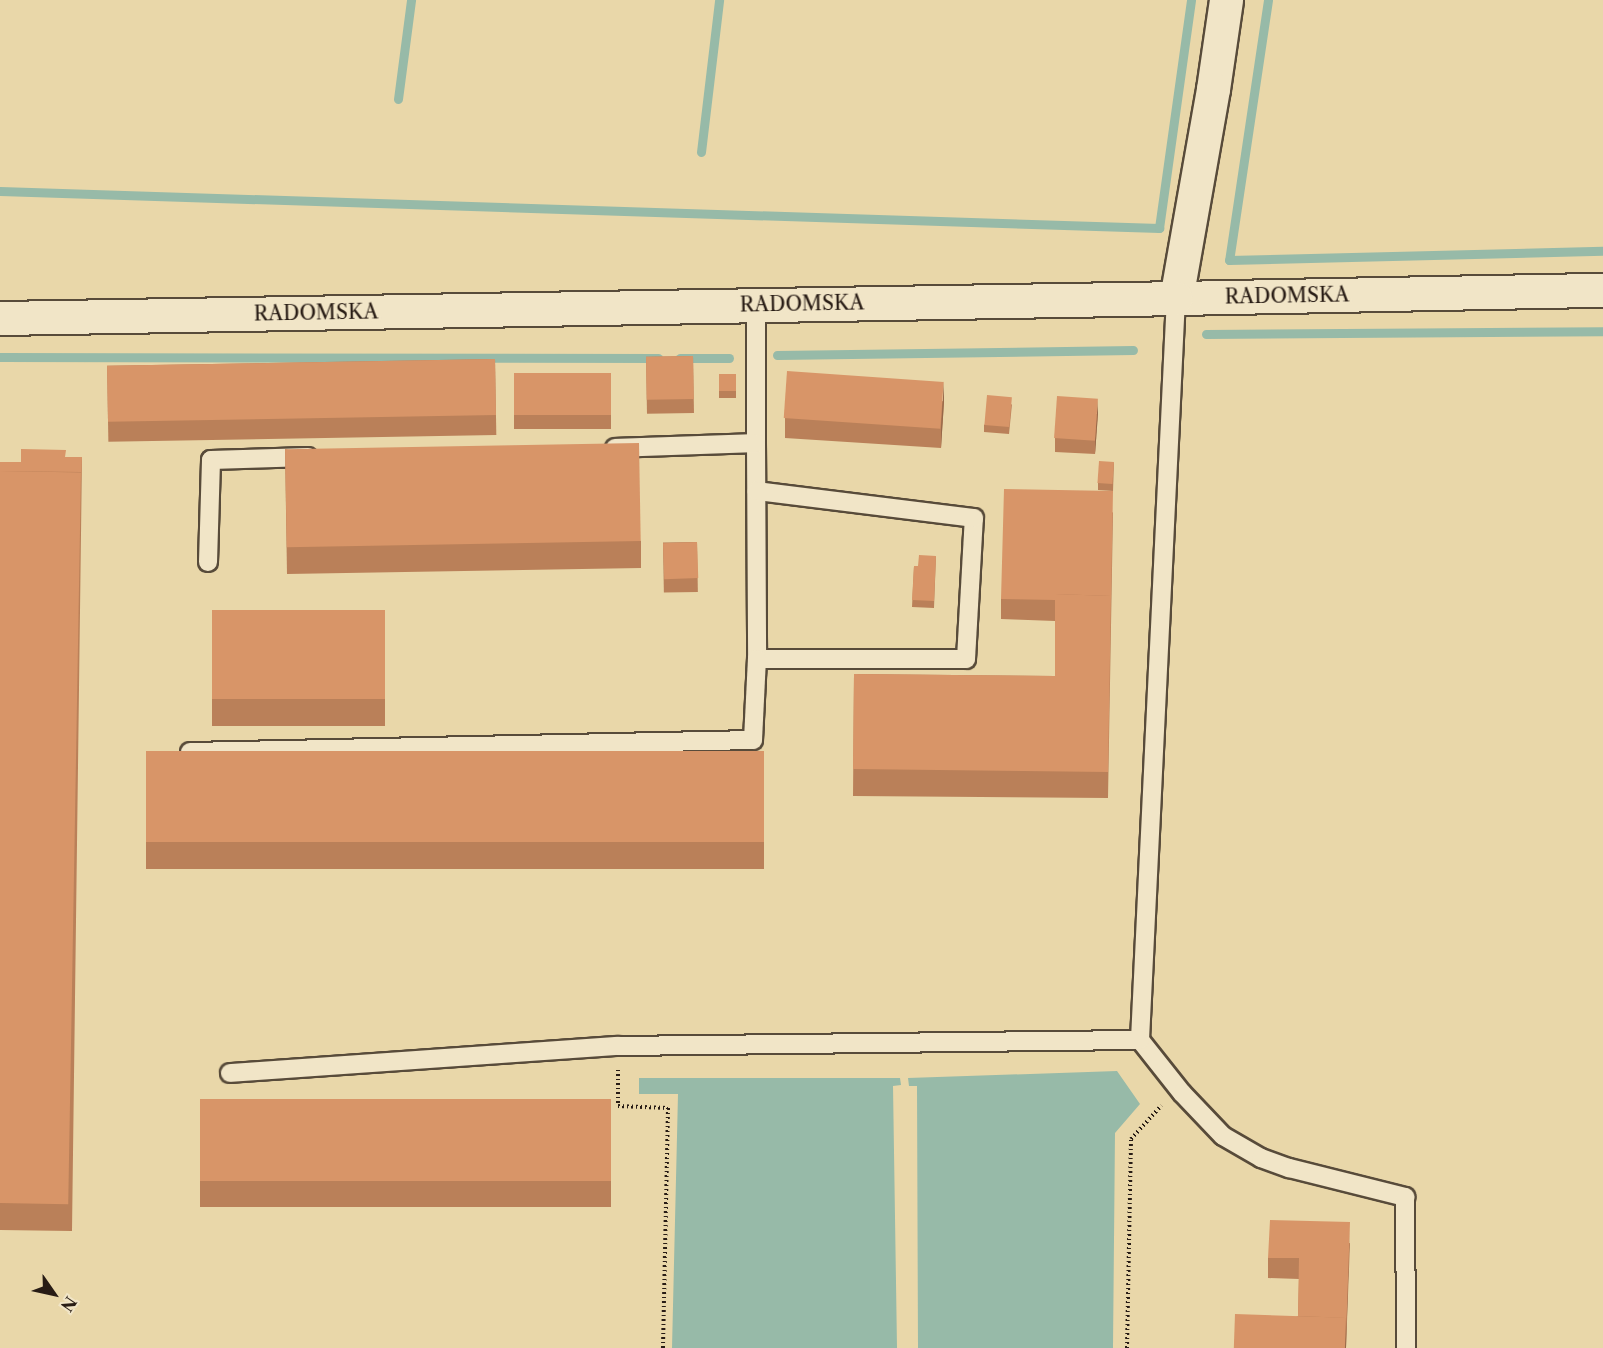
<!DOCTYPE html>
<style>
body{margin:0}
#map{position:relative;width:1603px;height:1348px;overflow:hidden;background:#e9d7a9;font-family:"Libre Caslon Text",serif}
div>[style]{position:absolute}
.water>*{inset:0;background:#97baa8}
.pier>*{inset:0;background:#e9d7a9}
.stream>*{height:9px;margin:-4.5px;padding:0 4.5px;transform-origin:4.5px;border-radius:4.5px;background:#97baa8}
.path>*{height:4px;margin-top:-2px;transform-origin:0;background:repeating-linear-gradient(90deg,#281c15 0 1.5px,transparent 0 4.5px)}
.roads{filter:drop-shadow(2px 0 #584b3a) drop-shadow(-2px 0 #584b3a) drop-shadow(0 2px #584b3a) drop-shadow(0 -2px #584b3a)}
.service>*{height:18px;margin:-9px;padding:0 9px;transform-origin:9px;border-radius:9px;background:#f1e5c7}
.minor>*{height:33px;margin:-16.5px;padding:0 16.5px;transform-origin:16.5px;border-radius:16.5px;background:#f1e5c7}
.tertiary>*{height:33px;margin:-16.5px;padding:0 16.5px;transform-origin:16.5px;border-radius:16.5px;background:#f1e5c7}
.wall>*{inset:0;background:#ba8059;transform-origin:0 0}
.shaded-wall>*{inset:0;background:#976849}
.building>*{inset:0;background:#d89568;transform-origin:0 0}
span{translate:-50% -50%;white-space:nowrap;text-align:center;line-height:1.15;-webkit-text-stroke:4.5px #f1e5c7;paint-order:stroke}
.street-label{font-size:20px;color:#281c15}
.north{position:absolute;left:24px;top:1264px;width:60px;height:60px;-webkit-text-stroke:4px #f1e5c7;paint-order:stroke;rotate:124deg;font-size:16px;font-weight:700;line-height:24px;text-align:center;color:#281c15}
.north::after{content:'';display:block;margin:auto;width:21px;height:27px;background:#281c15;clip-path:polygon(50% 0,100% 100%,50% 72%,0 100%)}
</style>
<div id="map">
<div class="water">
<i style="clip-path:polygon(1117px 1071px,1140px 1104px,1115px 1133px,1113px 1348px,672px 1348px,678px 1094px,639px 1094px,639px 1078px,908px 1078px)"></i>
</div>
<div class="pier">
<i style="clip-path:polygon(900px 1078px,908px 1078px,909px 1086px,917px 1086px,918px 1348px,897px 1348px,893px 1086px,901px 1085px)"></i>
</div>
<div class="stream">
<i style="left:1268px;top:0;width:263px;rotate:98.5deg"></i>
<i style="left:1229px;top:260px;width:374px;rotate:-1.4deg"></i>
<i style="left:398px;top:99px;width:100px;rotate:-82.5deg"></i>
<i style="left:701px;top:152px;width:153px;rotate:-83.2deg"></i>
<i style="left:0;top:191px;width:1160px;rotate:1.83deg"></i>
<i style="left:1159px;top:228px;width:230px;rotate:-82deg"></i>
<i style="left:1206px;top:334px;width:397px;rotate:-0.4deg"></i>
<i style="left:777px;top:355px;width:356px;rotate:-0.8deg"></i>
<i style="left:0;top:357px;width:658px;rotate:0.09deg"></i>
<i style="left:680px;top:358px;width:49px"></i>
</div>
<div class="path">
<i style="left:618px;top:1070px;width:36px;rotate:90deg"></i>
<i style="left:618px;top:1106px;width:50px;rotate:2.3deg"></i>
<i style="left:668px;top:1108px;width:240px;rotate:91.2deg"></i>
<i style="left:1127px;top:1348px;width:209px;rotate:-88.9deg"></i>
<i style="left:1131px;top:1139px;width:45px;rotate:-47.7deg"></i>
</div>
<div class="roads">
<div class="service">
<i style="left:1176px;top:298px;width:743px;rotate:92.78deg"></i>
<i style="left:1140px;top:1040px;width:68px;rotate:51.6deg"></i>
<i style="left:1182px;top:1093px;width:59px;rotate:46.4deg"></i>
<i style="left:1223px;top:1136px;width:44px;rotate:30.1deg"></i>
<i style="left:1261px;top:1158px;width:30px;rotate:20deg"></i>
<i style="left:1289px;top:1168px;width:120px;rotate:14deg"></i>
<i style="left:1405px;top:1197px;width:151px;rotate:89.6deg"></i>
<i style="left:756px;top:305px;width:138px;rotate:90deg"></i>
<i style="left:756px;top:443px;width:216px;rotate:89.7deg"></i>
<i style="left:757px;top:659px;width:209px"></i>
<i style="left:966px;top:659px;width:141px;rotate:-86.8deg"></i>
<i style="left:974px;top:518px;width:219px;rotate:-172.9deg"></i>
<i style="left:615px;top:448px;width:141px;rotate:-2deg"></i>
<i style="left:208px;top:562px;width:102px;rotate:-88.3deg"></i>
<i style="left:211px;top:460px;width:97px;rotate:-1.8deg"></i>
<i style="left:190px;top:752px;width:563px;rotate:-1.22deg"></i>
<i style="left:753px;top:740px;width:81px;rotate:-87.2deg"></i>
<i style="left:230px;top:1073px;width:388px;rotate:-4deg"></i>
<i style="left:617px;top:1046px;width:523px;rotate:-0.66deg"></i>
</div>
<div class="minor">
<i style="left:1226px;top:0;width:90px;rotate:98.3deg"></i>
<i style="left:1213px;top:89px;width:212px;rotate:100deg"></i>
<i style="left:1176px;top:298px;width:427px;rotate:-1.1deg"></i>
</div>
<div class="tertiary">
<i style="left:0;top:318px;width:1176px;rotate:-0.97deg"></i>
</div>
</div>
<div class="wall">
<i style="left:693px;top:356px;width:57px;height:47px;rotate:89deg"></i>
<i style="left:495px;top:359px;width:76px;height:388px;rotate:89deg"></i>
<i style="left:514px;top:373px;width:97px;height:56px"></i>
<i style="left:719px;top:374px;width:17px;height:24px"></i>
<i style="clip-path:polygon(944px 401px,941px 448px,785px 438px,785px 418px)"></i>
<i style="clip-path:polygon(1012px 404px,1009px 434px,984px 432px,984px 425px)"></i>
<i style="clip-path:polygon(1098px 413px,1095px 454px,1055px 452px,1055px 438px)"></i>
<i style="clip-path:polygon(285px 449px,641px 541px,641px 568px,287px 574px)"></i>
<i style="clip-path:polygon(66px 457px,82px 457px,72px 1231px,0 1230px,0 462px,21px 462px)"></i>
<i style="clip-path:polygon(1114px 462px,1113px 491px,1098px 490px,1098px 483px)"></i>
<i style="clip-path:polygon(1113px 512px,1108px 798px,853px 796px,854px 674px,1055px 676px,1055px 621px,1001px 619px,1001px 599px)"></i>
<i style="left:697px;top:542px;width:50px;height:34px;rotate:89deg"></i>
<i style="clip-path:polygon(936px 556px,934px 608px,912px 607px,914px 566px,918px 566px)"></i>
<i style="left:212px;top:610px;width:173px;height:116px"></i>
<i style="left:764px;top:751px;width:118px;height:618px;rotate:90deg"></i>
<i style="left:611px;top:1099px;width:108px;height:411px;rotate:90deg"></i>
<i style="clip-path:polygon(1350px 1243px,1346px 1348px,1234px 1348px,1298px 1316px,1299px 1279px,1268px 1278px,1268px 1258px)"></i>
</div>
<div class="shaded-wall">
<i style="clip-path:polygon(944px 381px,944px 401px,941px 448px,941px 428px)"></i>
<i style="clip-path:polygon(1098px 399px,1098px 413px,1095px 454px,1095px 440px)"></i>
<i style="clip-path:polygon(1350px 1222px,1346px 1348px,1345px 1348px)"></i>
</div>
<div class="building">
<i style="left:693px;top:356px;width:43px;height:47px;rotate:89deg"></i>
<i style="left:495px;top:359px;width:56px;height:388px;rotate:89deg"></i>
<i style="left:787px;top:371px;width:157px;height:47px;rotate:4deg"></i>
<i style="left:514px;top:373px;width:97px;height:42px"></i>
<i style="left:719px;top:374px;width:17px;height:17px"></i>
<i style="left:987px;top:395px;width:25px;height:30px;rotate:5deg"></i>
<i style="left:1057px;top:396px;width:41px;height:42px;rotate:4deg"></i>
<i style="left:639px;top:443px;width:98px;height:354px;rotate:89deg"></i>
<i style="clip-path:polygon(21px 449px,66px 450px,65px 457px,82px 457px,81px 483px,81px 472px,0 471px,0 462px,21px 462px)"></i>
<i style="left:1099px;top:461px;width:15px;height:22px;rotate:4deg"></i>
<i style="left:0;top:471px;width:81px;height:732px;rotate:1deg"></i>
<i style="clip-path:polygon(1004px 489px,1113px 491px,1111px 602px,1111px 596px,1055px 594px,1055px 600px,1001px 599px)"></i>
<i style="left:697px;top:542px;width:36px;height:34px;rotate:88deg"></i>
<i style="clip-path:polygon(919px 555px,936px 556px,934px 601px,912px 600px,914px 566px,918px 566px)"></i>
<i style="clip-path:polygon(1055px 594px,1111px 596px,1108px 772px,853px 769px,854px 674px,1055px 676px)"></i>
<i style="left:212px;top:610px;width:173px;height:89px"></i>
<i style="left:764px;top:751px;width:91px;height:618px;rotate:90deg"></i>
<i style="left:611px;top:1099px;width:82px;height:411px;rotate:90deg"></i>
<i style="clip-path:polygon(1270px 1220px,1350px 1222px,1346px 1335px,1346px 1318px,1298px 1316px,1299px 1258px,1268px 1258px)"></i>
<i style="left:1235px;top:1314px;width:111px;height:34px;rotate:2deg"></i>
</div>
<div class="street-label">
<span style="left:1287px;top:296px;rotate:-1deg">RADOMSKA</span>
<span style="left:802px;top:304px;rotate:-1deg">RADOMSKA</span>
<span style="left:316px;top:313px;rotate:-1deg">RADOMSKA</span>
</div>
<div class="north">N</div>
</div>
